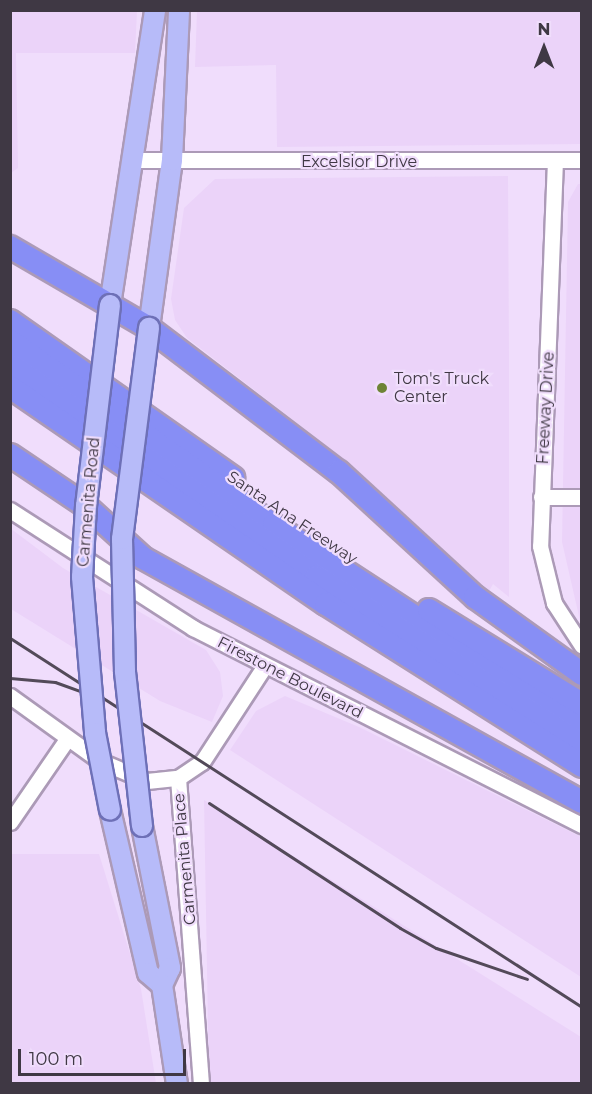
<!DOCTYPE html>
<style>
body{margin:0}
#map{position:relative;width:592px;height:1094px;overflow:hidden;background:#f0ddfc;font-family:Montserrat,sans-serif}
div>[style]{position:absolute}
.built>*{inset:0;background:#ebd3f9}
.roads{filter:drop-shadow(2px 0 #ac9ab7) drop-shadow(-2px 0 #ac9ab7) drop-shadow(0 2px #ac9ab7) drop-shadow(0 -2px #ac9ab7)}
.minor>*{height:15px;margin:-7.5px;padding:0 7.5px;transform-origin:7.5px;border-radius:7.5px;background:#fff}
.major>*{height:20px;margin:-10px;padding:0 10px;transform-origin:10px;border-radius:10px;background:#b7bbf9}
.highway>*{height:22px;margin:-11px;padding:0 11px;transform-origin:11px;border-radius:11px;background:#878ef5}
.rail>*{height:3px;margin:-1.5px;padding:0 1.5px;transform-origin:1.5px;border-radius:1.5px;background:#534a59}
.bridges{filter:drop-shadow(2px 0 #6e70b7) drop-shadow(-2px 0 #6e70b7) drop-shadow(0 2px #6e70b7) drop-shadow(0 -2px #6e70b7)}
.major-bridge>*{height:20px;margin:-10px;padding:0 10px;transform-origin:10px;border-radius:10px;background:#b7bbf9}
.dots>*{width:16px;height:16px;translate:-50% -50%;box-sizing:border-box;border:3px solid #f0ddfc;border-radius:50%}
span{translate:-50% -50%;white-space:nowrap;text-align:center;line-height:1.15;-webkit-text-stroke:4.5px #f0ddfc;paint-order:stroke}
.street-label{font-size:16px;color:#3f3844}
.poi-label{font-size:16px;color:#3f3844}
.left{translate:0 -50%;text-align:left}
.frame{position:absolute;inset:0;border:12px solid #3f3844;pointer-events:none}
.north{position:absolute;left:514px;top:18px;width:60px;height:60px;-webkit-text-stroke:4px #f0ddfc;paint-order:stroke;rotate:0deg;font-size:16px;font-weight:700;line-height:24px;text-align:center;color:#3f3844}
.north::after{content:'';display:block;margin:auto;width:21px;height:27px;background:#3f3844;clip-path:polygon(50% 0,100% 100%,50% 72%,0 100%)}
.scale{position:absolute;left:18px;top:1049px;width:168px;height:27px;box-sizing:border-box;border:3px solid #3f3844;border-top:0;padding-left:8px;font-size:18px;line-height:21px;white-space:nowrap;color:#3f3844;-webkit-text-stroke:4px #f0ddfc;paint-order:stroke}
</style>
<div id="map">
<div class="built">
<i style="clip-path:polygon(11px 10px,137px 11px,135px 53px,16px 53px,18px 168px,11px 173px)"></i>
<i style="clip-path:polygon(197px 11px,581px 11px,581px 144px,277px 147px,276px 65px,195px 67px)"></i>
<i style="clip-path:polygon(508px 176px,509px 357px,509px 597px,493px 584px,488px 593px,345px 460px,187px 338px,175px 320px,171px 299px,184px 208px,215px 179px)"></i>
<i style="clip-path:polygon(578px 184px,581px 184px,581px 625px,562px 542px,568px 202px)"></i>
<i style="clip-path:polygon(10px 528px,63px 568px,206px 650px,220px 672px,223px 696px,212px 722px,160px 701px,11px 609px)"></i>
<i style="clip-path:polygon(285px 696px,359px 727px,581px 837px,581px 977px,230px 750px,256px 711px)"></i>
<i style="clip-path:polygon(204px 800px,581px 1037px,581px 1083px,209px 1083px)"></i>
<i style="clip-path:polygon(10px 854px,99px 854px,141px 989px,156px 1083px,11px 1083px)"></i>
</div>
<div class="roads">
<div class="minor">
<i style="left:136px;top:160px;width:446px"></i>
<i style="left:555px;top:160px;width:386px;rotate:92.2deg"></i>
<i style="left:540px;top:546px;width:59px;rotate:76.2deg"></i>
<i style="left:554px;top:603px;width:51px;rotate:56.9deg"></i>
<i style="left:541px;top:497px;width:41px"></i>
<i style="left:10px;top:510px;width:218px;rotate:32.8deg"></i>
<i style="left:193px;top:628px;width:436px;rotate:26.9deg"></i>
<i style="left:10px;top:696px;width:111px;rotate:35.8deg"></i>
<i style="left:100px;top:761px;width:51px;rotate:23.1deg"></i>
<i style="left:147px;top:781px;width:31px;rotate:-6deg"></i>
<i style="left:178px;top:778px;width:29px;rotate:-34deg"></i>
<i style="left:202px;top:762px;width:113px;rotate:-56.9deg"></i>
<i style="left:178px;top:778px;width:307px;rotate:85.7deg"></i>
<i style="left:10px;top:822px;width:101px;rotate:-55.5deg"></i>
</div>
<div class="major">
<i style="left:110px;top:305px;width:298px;rotate:-81.3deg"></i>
<i style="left:149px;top:328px;width:170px;rotate:-82.2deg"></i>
<i style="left:172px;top:160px;width:150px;rotate:-87.3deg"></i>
<i style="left:110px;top:810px;width:167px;rotate:76.9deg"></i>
<i style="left:148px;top:973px;width:18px;rotate:41deg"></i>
<i style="left:142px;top:826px;width:145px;rotate:78.8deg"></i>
<i style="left:170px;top:968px;width:19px;rotate:115deg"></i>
<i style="left:162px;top:985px;width:100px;rotate:81.4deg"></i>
</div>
<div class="highway">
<i style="left:10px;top:247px;width:161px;rotate:30.2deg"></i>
<i style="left:149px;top:328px;width:238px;rotate:37.2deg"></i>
<i style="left:339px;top:472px;width:185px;rotate:42.6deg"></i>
<i style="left:475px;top:597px;width:132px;rotate:35.7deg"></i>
<i style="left:10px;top:321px;width:273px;rotate:35.1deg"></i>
<i style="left:10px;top:341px;width:322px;rotate:34.9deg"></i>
<i style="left:274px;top:525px;width:368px;rotate:33.1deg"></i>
<i style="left:10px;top:365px;width:372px;rotate:34.7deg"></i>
<i style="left:316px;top:577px;width:315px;rotate:32.3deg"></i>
<i style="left:10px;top:387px;width:383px;rotate:34.5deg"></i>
<i style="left:326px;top:604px;width:303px;rotate:32.3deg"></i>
<i style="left:10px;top:455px;width:92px;rotate:33.9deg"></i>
<i style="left:86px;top:506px;width:77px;rotate:42.4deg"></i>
<i style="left:143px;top:558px;width:502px;rotate:29.07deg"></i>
<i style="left:429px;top:610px;width:180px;rotate:31.6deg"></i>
</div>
</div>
<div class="rail">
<i style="left:10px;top:638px;width:681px;rotate:32.83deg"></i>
<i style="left:10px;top:678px;width:45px;rotate:5.1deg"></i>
<i style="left:55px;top:682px;width:32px;rotate:20deg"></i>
<i style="left:209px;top:803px;width:228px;rotate:33.2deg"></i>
<i style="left:400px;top:928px;width:41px;rotate:29.1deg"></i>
<i style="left:436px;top:948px;width:96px;rotate:18.8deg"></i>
</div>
<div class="bridges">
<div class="major-bridge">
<i style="left:110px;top:305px;width:202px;rotate:96.8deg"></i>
<i style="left:86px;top:506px;width:71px;rotate:93.2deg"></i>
<i style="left:82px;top:577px;width:157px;rotate:85.2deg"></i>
<i style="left:95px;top:733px;width:78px;rotate:79deg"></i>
<i style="left:142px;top:826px;width:156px;rotate:-96.3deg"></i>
<i style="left:125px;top:671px;width:132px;rotate:-91.3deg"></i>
<i style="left:122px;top:539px;width:213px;rotate:-82.7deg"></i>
</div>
</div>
<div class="dots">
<i style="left:382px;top:388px;background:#6e8436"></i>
</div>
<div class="street-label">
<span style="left:359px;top:162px">Excelsior Drive</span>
<span style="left:546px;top:408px;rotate:-87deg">Freeway Drive</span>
<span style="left:89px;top:502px;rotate:-85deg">Carmenita Road</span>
<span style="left:292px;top:518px;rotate:34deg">Santa Ana Freeway</span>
<span style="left:290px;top:678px;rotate:27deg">Firestone Boulevard</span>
<span style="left:185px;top:859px;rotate:-95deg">Carmenita Place</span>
</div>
<div class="poi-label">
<span class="left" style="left:394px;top:388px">Tom's Truck<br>Center</span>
</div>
<div class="frame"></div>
<div class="north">N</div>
<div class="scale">100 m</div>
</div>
